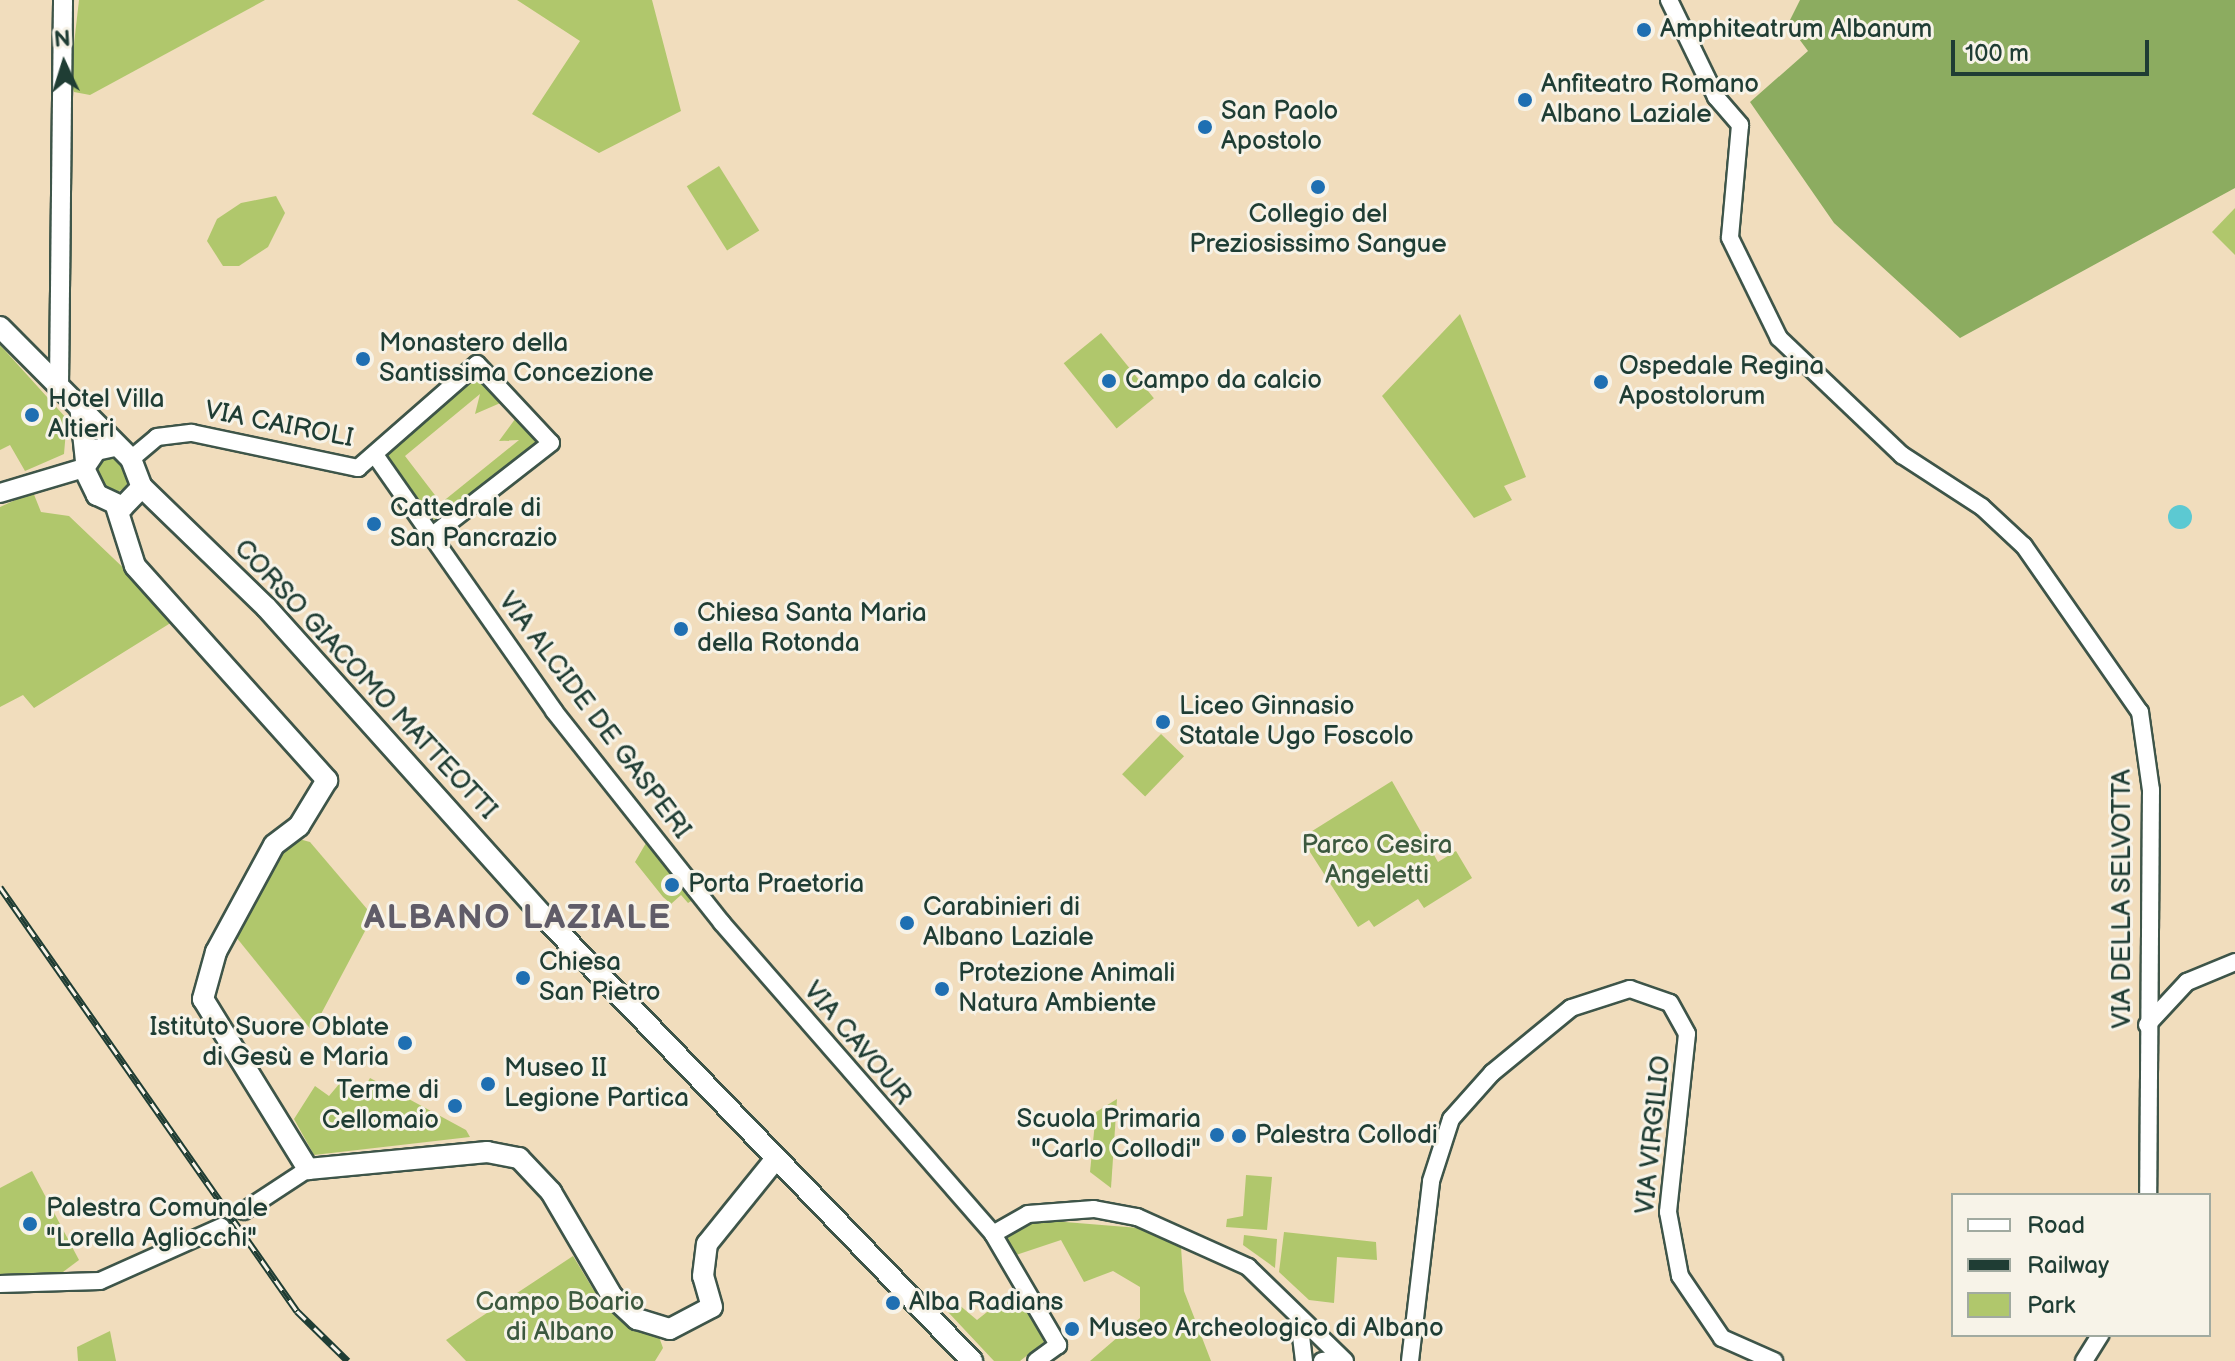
<!DOCTYPE html>
<meta charset="utf-8">
<style>
body{margin:0}
#map{position:relative;width:2235px;height:1361px;overflow:hidden;background:#f1ddbd;font-family:"Balsamiq Sans",sans-serif}
div>[style]{position:absolute}
.green>*{inset:0;background:#b0c76c;transform-origin:0 0}
.round{border-radius:50%}
.forest>*{inset:0;background:#8cac60}
.water>*{inset:0;background:#5cc9d2}
.tertiary-tunnel>*{height:16px;margin-top:-8px;transform-origin:0;background:repeating-linear-gradient(90deg,#c7bda2 0 16px,transparent 0 24px)}
.roads{filter:drop-shadow(2px 0 #3e5549) drop-shadow(-2px 0 #3e5549) drop-shadow(0 2px #3e5549) drop-shadow(0 -2px #3e5549)}
.tertiary>*{height:16px;margin:-8px;padding:0 8px;transform-origin:8px;border-radius:8px;background:#fff}
.secondary>*{height:18px;margin:-9px;padding:0 9px;transform-origin:9px;border-radius:9px;background:#fff}
.primary>*{height:20px;margin:-10px;padding:0 10px;transform-origin:10px;border-radius:10px;background:#fff}
.rail>*{height:7px;margin-top:-3.5px;transform-origin:0;background:repeating-linear-gradient(90deg,#f7f3e8 0 12px,#1f3d34 0 24px);box-sizing:border-box;border-block:2px solid #1f3d34}
.dots>*{width:22px;height:22px;translate:-50% -50%;box-sizing:border-box;border:4px solid #f7f3e8;border-radius:50%}
span{translate:-50% -50%;white-space:nowrap;text-align:center;line-height:1.15;-webkit-text-stroke:6px #f7f3e8;paint-order:stroke}
.poi-label{font-size:26px;color:#1f3d34}
.left{translate:0 -50%;text-align:left}
.right{translate:-100% -50%;text-align:right}
.street-label{font-size:26px;color:#1f3d34}
.park-label{font-size:26px;color:#3c593f}
.district-label{font-size:34px;color:#605c68;font-weight:700;letter-spacing:2px}
.legend{position:absolute;left:1951px;top:1193px;width:260px;height:144px;box-sizing:border-box;background:#f7f3e8;border:2px solid #a1aaa0;margin:0;padding:10px 14px;list-style:none;font-size:24px;color:#1f3d34}
.legend li{display:flex;align-items:center;gap:16px;height:40px}
.legend b{width:40px;border:2px solid #a1aaa0}
.north{position:absolute;left:24px;top:24px;width:80px;height:80px;-webkit-text-stroke:6px #f7f3e8;paint-order:stroke;rotate:356deg;font-size:22px;font-weight:700;line-height:32px;text-align:center;color:#1f3d34}
.north::after{content:'';display:block;margin:auto;width:28px;height:36px;background:#1f3d34;clip-path:polygon(50% 0,100% 100%,50% 72%,0 100%)}
.scale{position:absolute;left:1951px;top:40px;width:198px;height:36px;box-sizing:border-box;border:4px solid #1f3d34;border-top:0;padding-left:10px;font-size:24px;line-height:28px;white-space:nowrap;color:#1f3d34;-webkit-text-stroke:6px #f7f3e8;paint-order:stroke}
</style>
<div id="map">
<div class="green">
<i style="clip-path:polygon(79px 0,265px 0,90px 95px,74px 92px,70px 79px)"></i>
<i style="clip-path:polygon(517px 0,652px 0,681px 111px,599px 153px,532px 114px,580px 41px)"></i>
<i style="left:719px;top:166px;width:76px;height:38px;rotate:58deg"></i>
<i style="clip-path:polygon(276px 196px,285px 213px,268px 247px,239px 266px,223px 266px,207px 241px,217px 219px,241px 203px)"></i>
<i style="clip-path:polygon(2235px 208px,2235px 255px,2212px 232px)"></i>
<i style="clip-path:polygon(1460px 314px,1526px 477px,1504px 486px,1512px 500px,1474px 518px,1382px 396px)"></i>
<i style="left:1101px;top:333px;width:84px;height:48px;rotate:51deg"></i>
<i style="clip-path:polygon(0 345px,67px 419px,64px 454px,25px 471px,10px 445px,0 450px)"></i>
<i style="clip-path:polygon(479px 374px,505px 401px,475px 414px,480px 394px,405px 456px,441px 503px,519px 440px,499px 441px,518px 415px,543px 440px,436px 522px,383px 456px)"></i>
<i class="round" style="left:96px;top:458px;width:34px;height:34px"></i>
<i style="clip-path:polygon(33px 492px,41px 512px,69px 516px,177px 619px,34px 708px,23px 695px,0 707px,0 507px)"></i>
<i style="left:1161px;top:734px;width:32px;height:56px;rotate:44deg"></i>
<i style="clip-path:polygon(1392px 781px,1438px 862px,1456px 851px,1472px 878px,1424px 908px,1418px 899px,1374px 927px,1369px 920px,1358px 927px,1301px 838px)"></i>
<i style="clip-path:polygon(299px 839px,310px 842px,373px 916px,312px 1031px,236px 937px,282px 850px)"></i>
<i style="clip-path:polygon(646px 843px,655px 844px,699px 896px,688px 903px,681px 895px,671px 904px,663px 897px,635px 862px)"></i>
<i style="clip-path:polygon(370px 1078px,466px 1130px,470px 1137px,314px 1155px,294px 1119px,315px 1086px,329px 1096px,340px 1083px,360px 1096px)"></i>
<i style="clip-path:polygon(1117px 1099px,1111px 1188px,1090px 1172px,1096px 1112px)"></i>
<i style="clip-path:polygon(32px 1171px,79px 1260px,63px 1272px,0 1274px,0 1188px)"></i>
<i style="clip-path:polygon(1246px 1175px,1272px 1177px,1267px 1230px,1226px 1227px,1227px 1219px,1243px 1216px)"></i>
<i style="clip-path:polygon(1040px 1220px,1139px 1228px,1181px 1247px,1184px 1291px,1211px 1361px,1090px 1361px,1140px 1318px,1140px 1287px,1113px 1271px,1084px 1282px,1061px 1240px,1013px 1256px,1005px 1234px)"></i>
<i style="clip-path:polygon(1284px 1232px,1376px 1242px,1377px 1260px,1337px 1257px,1334px 1303px,1309px 1300px,1279px 1272px)"></i>
<i style="clip-path:polygon(1244px 1235px,1277px 1239px,1275px 1268px,1243px 1245px)"></i>
<i style="clip-path:polygon(573px 1256px,593px 1289px,658px 1334px,663px 1348px,655px 1361px,466px 1361px,446px 1340px)"></i>
<i style="clip-path:polygon(1016px 1289px,1044px 1342px,1020px 1361px,994px 1361px,948px 1312px,958px 1304px,977px 1320px)"></i>
<i style="clip-path:polygon(110px 1331px,116px 1361px,78px 1361px,77px 1347px)"></i>
</div>
<div class="forest">
<i style="clip-path:polygon(1800px 0,2235px 0,2235px 188px,1960px 338px,1834px 223px,1750px 102px,1808px 51px,1788px 24px)"></i>
</div>
<div class="water">
<i class="round" style="left:2168px;top:505px;width:24px;height:24px"></i>
</div>
<div class="tertiary-tunnel">
<i style="left:221px;top:1227px;width:28px;rotate:-35deg"></i>
</div>
<div class="roads">
<div class="tertiary">
<i style="left:1669px;top:0;width:108px;rotate:64.1deg"></i>
<i style="left:1716px;top:97px;width:37px;rotate:49deg"></i>
<i style="left:1740px;top:125px;width:113px;rotate:95.1deg"></i>
<i style="left:1730px;top:238px;width:111px;rotate:63.9deg"></i>
<i style="left:1779px;top:338px;width:170px;rotate:43.6deg"></i>
<i style="left:1902px;top:455px;width:95px;rotate:33deg"></i>
<i style="left:1982px;top:507px;width:57px;rotate:42.9deg"></i>
<i style="left:2024px;top:546px;width:203px;rotate:55.1deg"></i>
<i style="left:2140px;top:712px;width:79px;rotate:82deg"></i>
<i style="left:2151px;top:790px;width:405px;rotate:90.4deg"></i>
<i style="left:375px;top:455px;width:312px;rotate:55deg"></i>
<i style="left:554px;top:711px;width:270px;rotate:51.6deg"></i>
<i style="left:722px;top:923px;width:413px;rotate:48.9deg"></i>
<i style="left:993px;top:1234px;width:129px;rotate:59.6deg"></i>
<i style="left:1058px;top:1345px;width:27px;rotate:144deg"></i>
<i style="left:131px;top:459px;width:34px;rotate:-40deg"></i>
<i style="left:157px;top:437px;width:35px;rotate:-7deg"></i>
<i style="left:192px;top:433px;width:170px;rotate:11.9deg"></i>
<i style="left:358px;top:468px;width:158px;rotate:-41.2deg"></i>
<i style="left:477px;top:364px;width:108px;rotate:46.9deg"></i>
<i style="left:551px;top:443px;width:148px;rotate:142.1deg"></i>
<i style="left:2147px;top:1025px;width:59px;rotate:-47.1deg"></i>
<i style="left:2187px;top:982px;width:52px;rotate:-22.6deg"></i>
<i style="left:244px;top:1211px;width:77px;rotate:-33.3deg"></i>
<i style="left:993px;top:1234px;width:40px;rotate:-29.7deg"></i>
<i style="left:1028px;top:1214px;width:66px;rotate:-4.3deg"></i>
<i style="left:1094px;top:1209px;width:44px;rotate:10.5deg"></i>
<i style="left:1137px;top:1217px;width:122px;rotate:24.2deg"></i>
<i style="left:1248px;top:1267px;width:135px;rotate:44.1deg"></i>
<i style="left:0;top:1284px;width:100px;rotate:-1.7deg"></i>
<i style="left:100px;top:1281px;width:133px;rotate:-24.1deg"></i>
<i style="left:1299px;top:1320px;width:41px;rotate:83deg"></i>
<i style="left:1322px;top:1361px;width:20px;rotate:-6deg"></i>
<i style="left:1410px;top:1361px;width:181px;rotate:-83.3deg"></i>
<i style="left:1431px;top:1181px;width:65px;rotate:-72.1deg"></i>
<i style="left:1451px;top:1119px;width:62px;rotate:-48.3deg"></i>
<i style="left:1492px;top:1073px;width:102px;rotate:-39.4deg"></i>
<i style="left:1571px;top:1008px;width:62px;rotate:-17.9deg"></i>
<i style="left:1630px;top:989px;width:42px;rotate:19.3deg"></i>
<i style="left:1670px;top:1003px;width:35px;rotate:61deg"></i>
<i style="left:1687px;top:1034px;width:179px;rotate:96.1deg"></i>
<i style="left:1668px;top:1212px;width:65px;rotate:79.4deg"></i>
<i style="left:1680px;top:1276px;width:75px;rotate:55.9deg"></i>
<i style="left:1722px;top:1338px;width:57px;rotate:23.9deg"></i>
<i style="left:2084px;top:1361px;width:31px;rotate:-58deg"></i>
</div>
<div class="secondary">
<i style="left:59px;top:385px;width:385px;rotate:-89.4deg"></i>
<i style="left:0;top:493px;width:88px;rotate:-16.6deg"></i>
</div>
<div class="primary">
<i style="left:0;top:327px;width:186px;rotate:45.2deg"></i>
<i style="left:131px;top:459px;width:30px;rotate:69deg"></i>
<i style="left:142px;top:487px;width:28px;rotate:134deg"></i>
<i style="left:123px;top:507px;width:29px;rotate:-155deg"></i>
<i style="left:97px;top:495px;width:30px;rotate:-116deg"></i>
<i style="left:84px;top:468px;width:22px;rotate:-56deg"></i>
<i style="left:96px;top:450px;width:19px;rotate:-12deg"></i>
<i style="left:80px;top:405px;width:56px;rotate:83.9deg"></i>
<i style="left:142px;top:487px;width:173px;rotate:44.1deg"></i>
<i style="left:266px;top:607px;width:414px;rotate:48.1deg"></i>
<i style="left:542px;top:915px;width:620px;rotate:46.05deg"></i>
<i style="left:116px;top:506px;width:63px;rotate:72.4deg"></i>
<i style="left:135px;top:566px;width:288px;rotate:48.1deg"></i>
<i style="left:327px;top:780px;width:54px;rotate:121.3deg"></i>
<i style="left:299px;top:826px;width:31px;rotate:143deg"></i>
<i style="left:274px;top:845px;width:122px;rotate:118.5deg"></i>
<i style="left:216px;top:952px;width:49px;rotate:105.5deg"></i>
<i style="left:203px;top:999px;width:200px;rotate:58.3deg"></i>
<i style="left:308px;top:1169px;width:180px;rotate:-5.4deg"></i>
<i style="left:487px;top:1152px;width:33px;rotate:11deg"></i>
<i style="left:519px;top:1158px;width:47px;rotate:46.7deg"></i>
<i style="left:551px;top:1192px;width:121px;rotate:59.6deg"></i>
<i style="left:612px;top:1296px;width:34px;rotate:43deg"></i>
<i style="left:637px;top:1319px;width:34px;rotate:17deg"></i>
<i style="left:670px;top:1329px;width:47px;rotate:-27.6deg"></i>
<i style="left:712px;top:1307px;width:32px;rotate:-106deg"></i>
<i style="left:703px;top:1276px;width:32px;rotate:-83deg"></i>
<i style="left:707px;top:1244px;width:107px;rotate:-51.1deg"></i>
</div>
</div>
<div class="rail">
<i style="left:0;top:887px;width:518px;rotate:54.99deg"></i>
<i style="left:297px;top:1311px;width:71px;rotate:44.4deg"></i>
</div>
<div class="dots">
<i style="left:1644px;top:30px;background:#1f6fb2"></i>
<i style="left:1525px;top:100px;background:#1f6fb2"></i>
<i style="left:1205px;top:127px;background:#1f6fb2"></i>
<i style="left:1318px;top:187px;background:#1f6fb2"></i>
<i style="left:363px;top:359px;background:#1f6fb2"></i>
<i style="left:1109px;top:381px;background:#1f6fb2"></i>
<i style="left:1601px;top:382px;background:#1f6fb2"></i>
<i style="left:32px;top:415px;background:#1f6fb2"></i>
<i style="left:374px;top:524px;background:#1f6fb2"></i>
<i style="left:681px;top:629px;background:#1f6fb2"></i>
<i style="left:1163px;top:722px;background:#1f6fb2"></i>
<i style="left:672px;top:885px;background:#1f6fb2"></i>
<i style="left:907px;top:923px;background:#1f6fb2"></i>
<i style="left:523px;top:978px;background:#1f6fb2"></i>
<i style="left:942px;top:989px;background:#1f6fb2"></i>
<i style="left:405px;top:1043px;background:#1f6fb2"></i>
<i style="left:488px;top:1084px;background:#1f6fb2"></i>
<i style="left:455px;top:1106px;background:#1f6fb2"></i>
<i style="left:1217px;top:1135px;background:#1f6fb2"></i>
<i style="left:1239px;top:1136px;background:#1f6fb2"></i>
<i style="left:30px;top:1224px;background:#1f6fb2"></i>
<i style="left:893px;top:1303px;background:#1f6fb2"></i>
<i style="left:1072px;top:1329px;background:#1f6fb2"></i>
</div>
<div class="poi-label">
<span class="left" style="left:1660px;top:30px">Amphiteatrum Albanum</span>
<span class="left" style="left:1541px;top:100px">Anfiteatro Romano<br>Albano Laziale</span>
<span class="left" style="left:1221px;top:127px">San Paolo<br>Apostolo</span>
<span style="left:1318px;top:230px">Collegio del<br>Preziosissimo Sangue</span>
<span class="left" style="left:379px;top:359px">Monastero della<br>Santissima Concezione</span>
<span class="left" style="left:1619px;top:382px">Ospedale Regina<br>Apostolorum</span>
<span class="left" style="left:1125px;top:381px">Campo da calcio</span>
<span class="left" style="left:48px;top:415px">Hotel Villa<br>Altieri</span>
<span class="left" style="left:390px;top:524px">Cattedrale di<br>San Pancrazio</span>
<span class="left" style="left:697px;top:629px">Chiesa Santa Maria<br>della Rotonda</span>
<span class="left" style="left:1179px;top:722px">Liceo Ginnasio<br>Statale Ugo Foscolo</span>
<span class="left" style="left:688px;top:885px">Porta Praetoria</span>
<span class="left" style="left:923px;top:923px">Carabinieri di<br>Albano Laziale</span>
<span class="left" style="left:539px;top:978px">Chiesa<br>San Pietro</span>
<span class="left" style="left:958px;top:989px">Protezione Animali<br>Natura Ambiente</span>
<span class="right" style="left:389px;top:1043px">Istituto Suore Oblate<br>di Gesù e Maria</span>
<span class="left" style="left:504px;top:1084px">Museo II<br>Legione Partica</span>
<span class="right" style="left:439px;top:1106px">Terme di<br>Cellomaio</span>
<span class="right" style="left:1201px;top:1135px">Scuola Primaria<br>"Carlo Collodi"</span>
<span class="left" style="left:1255px;top:1136px">Palestra Collodi</span>
<span class="left" style="left:46px;top:1224px">Palestra Comunale<br>"Lorella Agliocchi"</span>
<span class="left" style="left:909px;top:1303px">Alba Radians</span>
<span class="left" style="left:1088px;top:1329px">Museo Archeologico di Albano</span>
</div>
<div class="street-label">
<span style="left:279px;top:425px;rotate:11deg">VIA CAIROLI</span>
<span style="left:365px;top:680px;rotate:47deg">CORSO GIACOMO MATTEOTTI</span>
<span style="left:594px;top:716px;rotate:53deg">VIA ALCIDE DE GASPERI</span>
<span style="left:2123px;top:899px;rotate:-90deg">VIA DELLA SELVOTTA</span>
<span style="left:857px;top:1044px;rotate:50deg">VIA CAVOUR</span>
<span style="left:1654px;top:1135px;rotate:-84deg">VIA VIRGILIO</span>
</div>
<div class="park-label">
<span style="left:1377px;top:861px">Parco Cesira<br>Angeletti</span>
<span style="left:560px;top:1318px">Campo Boario<br>di Albano</span>
</div>
<div class="district-label">
<span style="left:518px;top:918px">ALBANO LAZIALE</span>
</div>
<ul class="legend">
<li><b style="height:10px;background:#fff"></b>Road</li>
<li><b style="height:10px;background:#1f3d34"></b>Railway</li>
<li><b style="height:22px;background:#b0c76c"></b>Park</li>
</ul>
<div class="north">N</div>
<div class="scale">100 m</div>
</div>
